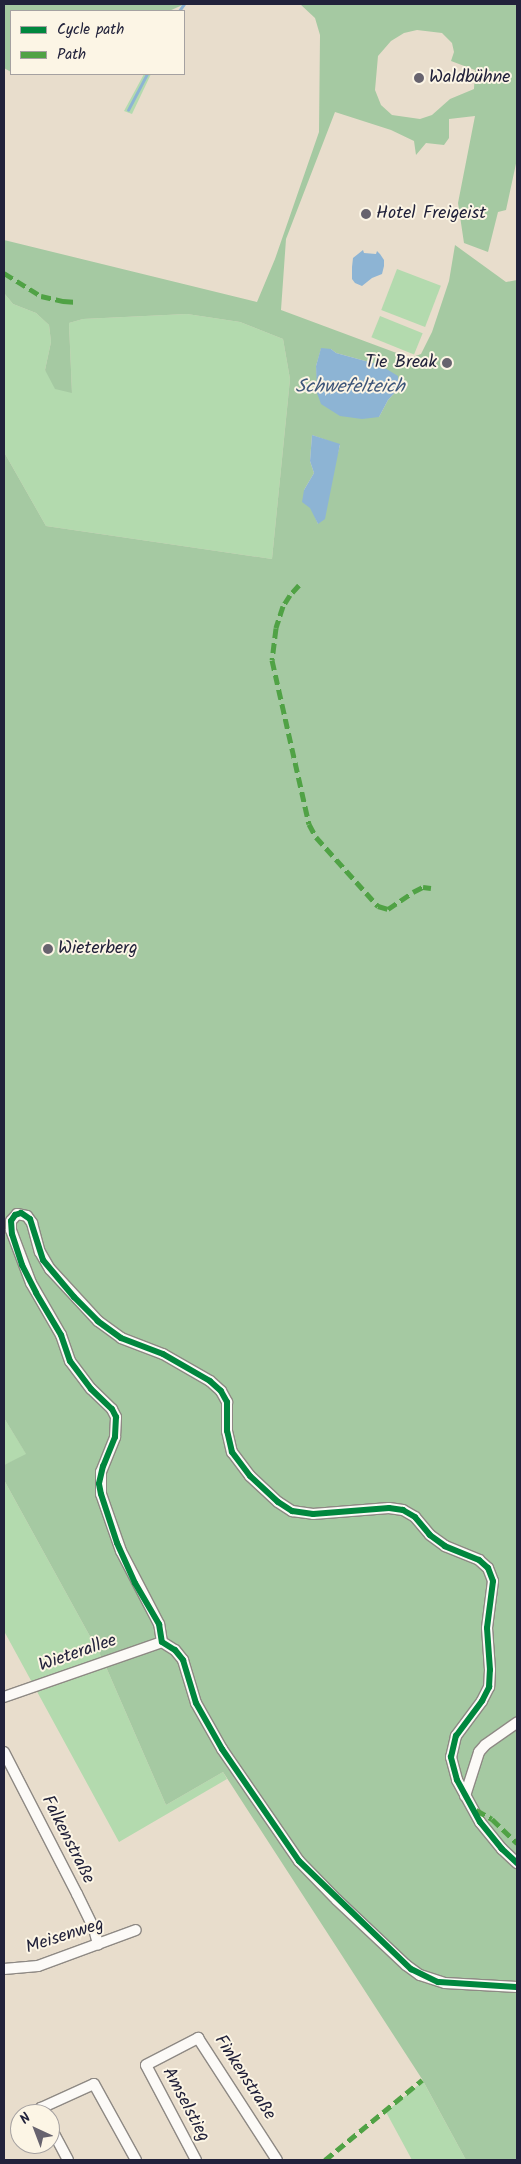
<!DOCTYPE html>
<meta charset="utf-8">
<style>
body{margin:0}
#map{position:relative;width:521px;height:2164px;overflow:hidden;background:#e8ddcc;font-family:Kalam,sans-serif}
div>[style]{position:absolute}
.green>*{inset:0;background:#b3daae;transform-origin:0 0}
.forest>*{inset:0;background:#a5c9a2}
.water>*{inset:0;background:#8db4d4}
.stream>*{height:2.5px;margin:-1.25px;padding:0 1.25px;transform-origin:1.25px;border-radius:1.25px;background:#8db4d4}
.roads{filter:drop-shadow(1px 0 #8e8984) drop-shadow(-1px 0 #8e8984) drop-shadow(0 1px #8e8984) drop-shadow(0 -1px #8e8984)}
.street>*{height:10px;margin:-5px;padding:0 5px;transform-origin:5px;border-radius:5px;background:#fcfaf7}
.quiet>*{height:5px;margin-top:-2.5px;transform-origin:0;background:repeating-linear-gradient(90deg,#50a245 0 10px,transparent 0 15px)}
.cycleway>*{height:6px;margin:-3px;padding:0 3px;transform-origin:3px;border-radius:3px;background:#00873e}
.dots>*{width:14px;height:14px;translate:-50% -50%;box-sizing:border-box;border:2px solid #fcf5e5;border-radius:50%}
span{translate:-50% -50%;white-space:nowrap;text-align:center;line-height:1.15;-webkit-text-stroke:4px #fcf5e5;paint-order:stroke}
.poi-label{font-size:18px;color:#22223b}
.left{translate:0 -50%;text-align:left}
.right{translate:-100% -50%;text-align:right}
.street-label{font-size:18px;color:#22223b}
.water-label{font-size:19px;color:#3d567a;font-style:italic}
.frame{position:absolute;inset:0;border:5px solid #22223b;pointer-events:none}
.legend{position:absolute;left:10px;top:10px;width:175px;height:65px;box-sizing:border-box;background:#fcf5e5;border:1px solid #a5a1a1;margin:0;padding:6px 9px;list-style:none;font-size:15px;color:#22223b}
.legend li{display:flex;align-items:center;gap:10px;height:25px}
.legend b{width:25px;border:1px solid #a5a1a1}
.north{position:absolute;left:10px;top:2104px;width:50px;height:50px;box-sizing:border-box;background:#fcf5e5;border:1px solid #a5a1a1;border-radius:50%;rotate:317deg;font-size:14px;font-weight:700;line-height:20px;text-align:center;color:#22223b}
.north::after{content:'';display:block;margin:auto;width:18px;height:22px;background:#67636e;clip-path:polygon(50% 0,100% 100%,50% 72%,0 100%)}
</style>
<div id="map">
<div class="green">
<i style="clip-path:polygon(144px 74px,151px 74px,132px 114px,124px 111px)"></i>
<i style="left:397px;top:269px;width:47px;height:44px;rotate:21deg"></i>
<i style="clip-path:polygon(4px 293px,13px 304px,36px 313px,49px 325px,51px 342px,45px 370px,72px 393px,69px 323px,83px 319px,187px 314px,240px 322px,283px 339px,290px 379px,272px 559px,46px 526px,4px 452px)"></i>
<i style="left:380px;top:316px;width:46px;height:23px;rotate:22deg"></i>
<i style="clip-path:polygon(4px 1418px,27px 1455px,4px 1465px)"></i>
<i style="clip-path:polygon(4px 1480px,103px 1660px,166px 1805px,223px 1772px,227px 1779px,119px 1842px,4px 1631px)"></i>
<i style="clip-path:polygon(423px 2081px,466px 2160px,412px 2160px,386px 2112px)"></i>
</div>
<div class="forest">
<i style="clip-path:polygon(4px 4px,185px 4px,169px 11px,11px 11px,11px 72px,4px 68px)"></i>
<i style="clip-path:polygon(evenodd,300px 4px,517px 4px,517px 159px,506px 210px,498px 212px,488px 252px,464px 243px,458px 203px,475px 116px,449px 119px,449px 138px,444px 145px,426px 143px,416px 155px,414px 141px,391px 130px,335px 112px,286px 239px,281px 310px,410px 358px,421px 354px,432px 332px,449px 281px,455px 245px,506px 282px,517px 280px,517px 2160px,466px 2160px,422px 2079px,223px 1772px,166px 1805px,103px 1660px,4px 1480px,4px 1465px,26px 1454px,4px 1418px,4px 452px,46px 526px,272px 559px,290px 379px,283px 339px,240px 322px,187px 314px,83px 319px,69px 323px,72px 393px,55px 389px,45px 370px,51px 342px,49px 325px,36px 313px,13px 304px,4px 293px,4px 240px,257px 302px,275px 259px,319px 132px,320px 35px,315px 18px,300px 4px,417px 30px,442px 33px,452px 43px,454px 52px,451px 61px,475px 70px,474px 89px,450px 99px,432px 115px,420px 119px,392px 115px,381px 105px,375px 90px,378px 56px,391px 41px,404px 33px,417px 30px,300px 4px,321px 349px,331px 349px,336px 353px,380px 365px,398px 389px,388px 400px,379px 417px,317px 378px,316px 366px,321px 349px,300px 4px,312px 435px,340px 445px,318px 524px,304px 490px,314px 473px,310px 461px,312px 435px)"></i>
</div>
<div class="water">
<i style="clip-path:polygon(363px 250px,364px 253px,376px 254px,377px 251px,380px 254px,384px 260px,384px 266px,382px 274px,372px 278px,362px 286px,355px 283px,352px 279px,352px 267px,353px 258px)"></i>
<i style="clip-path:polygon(321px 348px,331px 349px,336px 353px,380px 365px,398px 376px,398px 389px,388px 400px,379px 417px,362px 419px,340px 416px,321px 404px,317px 393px,316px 366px)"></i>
<i style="clip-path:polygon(312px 435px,340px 444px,325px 519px,318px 524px,310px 508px,302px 502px,304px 490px,314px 473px,310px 461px)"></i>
</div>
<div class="stream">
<i style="left:179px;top:11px;width:9px;rotate:-54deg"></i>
<i style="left:128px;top:110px;width:41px;rotate:-62.2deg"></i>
</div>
<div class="roads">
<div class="street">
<i style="left:162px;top:1642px;width:18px;rotate:-99deg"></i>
<i style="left:159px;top:1624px;width:82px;rotate:-117.5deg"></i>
<i style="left:121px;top:1551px;width:60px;rotate:-109.3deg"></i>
<i style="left:101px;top:1494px;width:22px;rotate:-90deg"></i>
<i style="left:101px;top:1472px;width:38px;rotate:-68deg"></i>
<i style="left:115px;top:1437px;width:20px;rotate:-87deg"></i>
<i style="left:116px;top:1417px;width:9px;rotate:-117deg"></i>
<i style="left:112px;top:1409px;width:29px;rotate:-136deg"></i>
<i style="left:91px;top:1389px;width:35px;rotate:-127deg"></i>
<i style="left:70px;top:1361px;width:28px;rotate:-109deg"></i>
<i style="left:61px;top:1335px;width:60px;rotate:-120deg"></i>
<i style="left:31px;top:1283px;width:57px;rotate:-110.7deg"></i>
<i style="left:11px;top:1230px;width:9px;rotate:-90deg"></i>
<i style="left:11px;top:1221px;width:9px;rotate:-49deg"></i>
<i style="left:17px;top:1214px;width:10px;rotate:11deg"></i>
<i style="left:27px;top:1216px;width:9px;rotate:54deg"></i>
<i style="left:32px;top:1223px;width:30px;rotate:75deg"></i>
<i style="left:40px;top:1252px;width:20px;rotate:60deg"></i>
<i style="left:50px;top:1269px;width:71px;rotate:47.3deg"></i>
<i style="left:98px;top:1321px;width:29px;rotate:36deg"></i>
<i style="left:121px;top:1338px;width:45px;rotate:20.9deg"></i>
<i style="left:163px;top:1354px;width:54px;rotate:29.9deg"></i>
<i style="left:210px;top:1381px;width:15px;rotate:42deg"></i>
<i style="left:221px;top:1391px;width:13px;rotate:61deg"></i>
<i style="left:227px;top:1402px;width:29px;rotate:90deg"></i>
<i style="left:227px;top:1431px;width:22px;rotate:77deg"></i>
<i style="left:232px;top:1452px;width:30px;rotate:53deg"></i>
<i style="left:250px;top:1476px;width:38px;rotate:43deg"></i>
<i style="left:278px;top:1502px;width:17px;rotate:33deg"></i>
<i style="left:292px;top:1511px;width:21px;rotate:8deg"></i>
<i style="left:313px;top:1514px;width:76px;rotate:-4.5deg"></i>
<i style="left:389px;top:1508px;width:14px;rotate:8deg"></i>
<i style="left:403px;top:1510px;width:14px;rotate:30deg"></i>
<i style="left:415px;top:1517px;width:23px;rotate:50deg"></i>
<i style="left:430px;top:1535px;width:19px;rotate:36deg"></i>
<i style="left:445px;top:1546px;width:37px;rotate:22deg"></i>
<i style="left:479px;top:1560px;width:12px;rotate:42deg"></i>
<i style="left:488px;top:1568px;width:14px;rotate:69deg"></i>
<i style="left:493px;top:1581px;width:47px;rotate:97.3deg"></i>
<i style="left:487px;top:1628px;width:42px;rotate:85.9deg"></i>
<i style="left:490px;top:1670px;width:17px;rotate:93deg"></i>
<i style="left:489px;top:1687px;width:16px;rotate:117deg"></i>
<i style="left:482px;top:1701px;width:44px;rotate:126.6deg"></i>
<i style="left:456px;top:1736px;width:22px;rotate:103deg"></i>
<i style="left:451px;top:1757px;width:24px;rotate:75deg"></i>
<i style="left:457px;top:1780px;width:48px;rotate:61.3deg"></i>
<i style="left:480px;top:1822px;width:35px;rotate:51deg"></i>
<i style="left:502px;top:1849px;width:21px;rotate:43deg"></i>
<i style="left:162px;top:1642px;width:15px;rotate:32deg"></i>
<i style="left:175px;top:1650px;width:13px;rotate:51deg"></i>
<i style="left:183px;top:1660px;width:45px;rotate:73.2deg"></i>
<i style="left:196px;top:1703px;width:53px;rotate:60.5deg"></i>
<i style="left:222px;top:1749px;width:136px;rotate:55.5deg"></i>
<i style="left:299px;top:1861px;width:54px;rotate:45.7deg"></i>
<i style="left:337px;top:1900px;width:95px;rotate:43.3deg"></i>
<i style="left:406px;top:1965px;width:17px;rotate:36deg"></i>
<i style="left:420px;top:1975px;width:26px;rotate:18deg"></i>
<i style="left:445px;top:1983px;width:72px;rotate:3.2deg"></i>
<i style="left:4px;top:1697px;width:167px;rotate:-19.2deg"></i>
<i style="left:4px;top:1752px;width:160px;rotate:62.8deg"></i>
<i style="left:77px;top:1894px;width:39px;rotate:64deg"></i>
<i style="left:94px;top:1929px;width:16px;rotate:75deg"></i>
<i style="left:465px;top:1796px;width:46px;rotate:-72.3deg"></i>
<i style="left:479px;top:1752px;width:9px;rotate:-49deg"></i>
<i style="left:485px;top:1745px;width:39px;rotate:-35deg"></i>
<i style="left:4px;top:1969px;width:34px;rotate:-5deg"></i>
<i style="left:38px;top:1966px;width:104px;rotate:-20.2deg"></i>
<i style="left:44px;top:2114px;width:7px;rotate:-117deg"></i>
<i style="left:41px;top:2108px;width:58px;rotate:-24.4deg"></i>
<i style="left:94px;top:2084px;width:87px;rotate:61.1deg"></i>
<i style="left:50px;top:2126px;width:38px;rotate:62deg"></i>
<i style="left:196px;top:2160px;width:107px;rotate:-117.8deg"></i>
<i style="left:146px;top:2065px;width:59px;rotate:-27.4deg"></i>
<i style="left:198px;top:2038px;width:145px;rotate:57.1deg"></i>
</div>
</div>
<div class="quiet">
<i style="left:4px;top:273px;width:44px;rotate:31.9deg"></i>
<i style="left:41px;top:296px;width:23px;rotate:13deg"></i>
<i style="left:63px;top:301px;width:14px;rotate:4deg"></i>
<i style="left:299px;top:585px;width:13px;rotate:132deg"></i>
<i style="left:290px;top:595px;width:13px;rotate:122deg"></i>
<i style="left:283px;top:606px;width:23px;rotate:108deg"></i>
<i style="left:276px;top:628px;width:32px;rotate:97deg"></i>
<i style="left:272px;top:660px;width:168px;rotate:77.3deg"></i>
<i style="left:309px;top:824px;width:15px;rotate:62deg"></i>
<i style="left:316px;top:837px;width:93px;rotate:48.1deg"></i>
<i style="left:378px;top:906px;width:10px;rotate:17deg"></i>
<i style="left:388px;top:909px;width:30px;rotate:-34deg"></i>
<i style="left:413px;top:892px;width:11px;rotate:-27deg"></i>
<i style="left:423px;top:887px;width:8px;rotate:7deg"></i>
<i style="left:476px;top:1810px;width:18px;rotate:29deg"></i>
<i style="left:492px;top:1819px;width:35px;rotate:44deg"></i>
<i style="left:325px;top:2160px;width:126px;rotate:-39.5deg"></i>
</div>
<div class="cycleway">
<i style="left:517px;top:1863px;width:21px;rotate:-137deg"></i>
<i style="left:502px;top:1849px;width:35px;rotate:-129deg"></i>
<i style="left:480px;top:1822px;width:48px;rotate:-118.7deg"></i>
<i style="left:457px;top:1780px;width:24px;rotate:-105deg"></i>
<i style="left:451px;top:1757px;width:22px;rotate:-77deg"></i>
<i style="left:456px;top:1736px;width:44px;rotate:-53.4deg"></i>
<i style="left:482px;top:1701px;width:16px;rotate:-63deg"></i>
<i style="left:489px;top:1687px;width:17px;rotate:-87deg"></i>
<i style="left:490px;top:1670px;width:42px;rotate:-94.1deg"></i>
<i style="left:487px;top:1628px;width:47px;rotate:-82.7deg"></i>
<i style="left:493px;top:1581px;width:14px;rotate:-111deg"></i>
<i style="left:488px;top:1568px;width:12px;rotate:-138deg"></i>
<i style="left:479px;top:1560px;width:37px;rotate:-158deg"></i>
<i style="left:445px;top:1546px;width:19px;rotate:-144deg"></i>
<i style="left:430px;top:1535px;width:23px;rotate:-130deg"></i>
<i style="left:415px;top:1517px;width:14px;rotate:-150deg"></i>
<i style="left:403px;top:1510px;width:14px;rotate:-172deg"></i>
<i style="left:389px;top:1508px;width:76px;rotate:175.5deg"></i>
<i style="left:313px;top:1514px;width:21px;rotate:-172deg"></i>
<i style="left:292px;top:1511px;width:17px;rotate:-147deg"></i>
<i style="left:278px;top:1502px;width:38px;rotate:-137deg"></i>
<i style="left:250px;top:1476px;width:30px;rotate:-127deg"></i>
<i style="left:232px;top:1452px;width:22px;rotate:-103deg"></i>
<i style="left:227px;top:1431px;width:29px;rotate:-90deg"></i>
<i style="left:227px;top:1402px;width:13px;rotate:-119deg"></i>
<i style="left:221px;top:1391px;width:15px;rotate:-138deg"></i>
<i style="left:210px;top:1381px;width:54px;rotate:-150.1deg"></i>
<i style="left:163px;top:1354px;width:45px;rotate:-159.1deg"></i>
<i style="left:121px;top:1338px;width:29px;rotate:-144deg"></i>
<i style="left:98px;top:1321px;width:34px;rotate:-135deg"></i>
<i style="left:74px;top:1297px;width:48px;rotate:-130deg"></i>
<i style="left:43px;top:1260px;width:43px;rotate:-107.6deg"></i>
<i style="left:30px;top:1219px;width:11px;rotate:-146deg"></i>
<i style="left:21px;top:1213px;width:6px;rotate:162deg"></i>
<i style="left:15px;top:1215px;width:7px;rotate:124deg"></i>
<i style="left:11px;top:1221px;width:13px;rotate:86deg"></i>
<i style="left:12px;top:1234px;width:33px;rotate:72deg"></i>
<i style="left:22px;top:1265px;width:31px;rotate:63deg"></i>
<i style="left:36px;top:1293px;width:49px;rotate:59.2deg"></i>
<i style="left:61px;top:1335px;width:28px;rotate:71deg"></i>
<i style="left:70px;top:1361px;width:35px;rotate:53deg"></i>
<i style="left:91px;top:1389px;width:29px;rotate:44deg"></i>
<i style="left:112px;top:1409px;width:9px;rotate:63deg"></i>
<i style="left:116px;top:1417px;width:20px;rotate:93deg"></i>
<i style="left:115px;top:1437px;width:31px;rotate:112deg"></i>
<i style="left:103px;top:1466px;width:18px;rotate:103deg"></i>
<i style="left:99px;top:1484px;width:10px;rotate:79deg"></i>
<i style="left:101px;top:1494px;width:52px;rotate:71.9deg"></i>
<i style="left:117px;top:1543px;width:44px;rotate:65.8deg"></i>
<i style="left:135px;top:1583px;width:48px;rotate:59.7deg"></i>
<i style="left:159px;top:1624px;width:18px;rotate:81deg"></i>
<i style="left:162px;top:1642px;width:15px;rotate:32deg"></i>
<i style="left:175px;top:1650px;width:13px;rotate:51deg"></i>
<i style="left:183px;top:1660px;width:45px;rotate:73.2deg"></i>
<i style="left:196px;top:1703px;width:53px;rotate:60.5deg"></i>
<i style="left:222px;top:1749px;width:136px;rotate:55.5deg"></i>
<i style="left:299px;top:1861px;width:156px;rotate:44deg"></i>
<i style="left:411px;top:1969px;width:30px;rotate:26deg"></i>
<i style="left:438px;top:1982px;width:79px;rotate:3.6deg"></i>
</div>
<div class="dots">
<i style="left:419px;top:78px;background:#67636e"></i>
<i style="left:366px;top:214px;background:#67636e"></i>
<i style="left:447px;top:363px;background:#67636e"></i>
<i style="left:48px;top:949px;background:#67636e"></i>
</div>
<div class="poi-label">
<span class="left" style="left:429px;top:78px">Waldbühne</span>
<span class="left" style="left:376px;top:214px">Hotel Freigeist</span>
<span class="right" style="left:437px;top:363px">Tie Break</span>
<span class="left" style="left:58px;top:949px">Wieterberg</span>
</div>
<div class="street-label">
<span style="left:78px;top:1654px;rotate:-19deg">Wieterallee</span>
<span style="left:67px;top:1840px;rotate:63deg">Falkenstraße</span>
<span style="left:65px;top:1937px;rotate:-18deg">Meisenweg</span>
<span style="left:244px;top:2078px;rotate:57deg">Finkenstraße</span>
<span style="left:185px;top:2105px;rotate:62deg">Amselstieg</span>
</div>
<div class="water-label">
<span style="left:350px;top:388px">Schwefelteich</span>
</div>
<div class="frame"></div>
<ul class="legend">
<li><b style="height:6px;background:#00873e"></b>Cycle path</li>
<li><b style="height:6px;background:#50a245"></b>Path</li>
</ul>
<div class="north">N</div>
</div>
